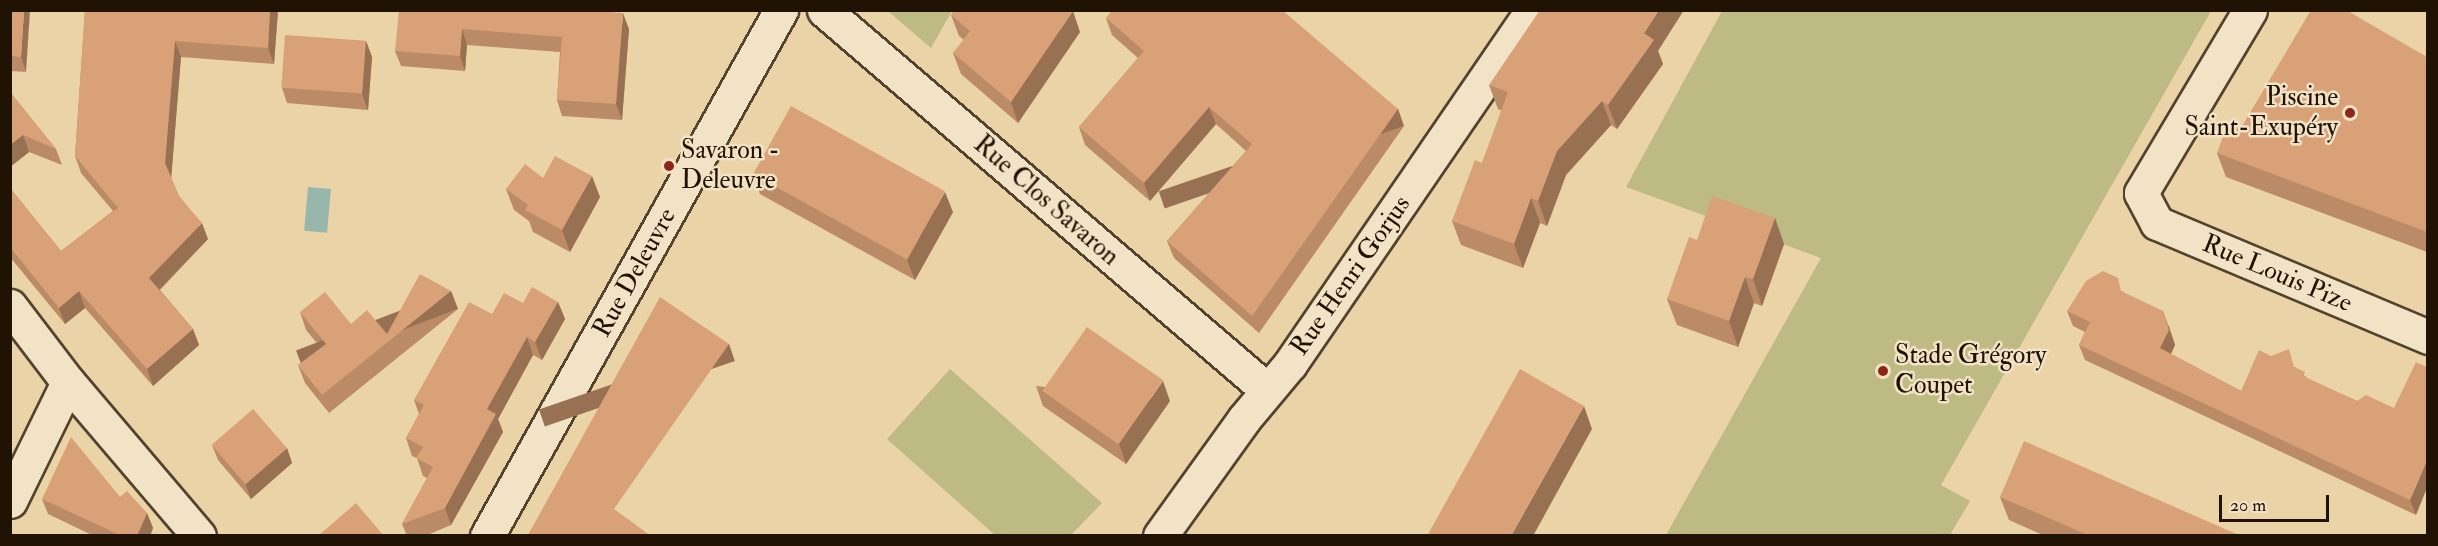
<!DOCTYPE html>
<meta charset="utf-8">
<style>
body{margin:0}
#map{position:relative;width:2438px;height:546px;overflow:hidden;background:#ebd3a8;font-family:"IM FELL Double Pica",serif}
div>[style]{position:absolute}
.green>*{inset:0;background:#beba83}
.water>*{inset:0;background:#98b7ac;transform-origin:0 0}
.roads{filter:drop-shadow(2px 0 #53432d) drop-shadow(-2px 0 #53432d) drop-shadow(0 2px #53432d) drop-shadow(0 -2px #53432d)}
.minor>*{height:33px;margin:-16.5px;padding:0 16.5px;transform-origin:16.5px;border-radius:16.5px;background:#f2e2c6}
.wall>*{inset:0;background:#bb8a66}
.shaded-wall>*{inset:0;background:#987153;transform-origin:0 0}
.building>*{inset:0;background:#d9a177;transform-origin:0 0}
.dots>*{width:16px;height:16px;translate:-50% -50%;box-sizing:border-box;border:3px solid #f2e2c6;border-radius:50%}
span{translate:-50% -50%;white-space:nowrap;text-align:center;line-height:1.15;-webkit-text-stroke:5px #f2e2c6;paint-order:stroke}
.poi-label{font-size:26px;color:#201304}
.right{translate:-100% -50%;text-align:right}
.left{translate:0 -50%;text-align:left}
.street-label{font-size:26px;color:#201304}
.frame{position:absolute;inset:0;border:12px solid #201304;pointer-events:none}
.scale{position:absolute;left:2219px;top:495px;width:110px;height:27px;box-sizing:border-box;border:3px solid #201304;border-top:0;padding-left:8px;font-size:18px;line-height:21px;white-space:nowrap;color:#201304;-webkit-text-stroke:4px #f2e2c6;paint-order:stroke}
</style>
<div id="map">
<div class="green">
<i style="clip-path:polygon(888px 11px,952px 11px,931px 48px)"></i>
<i style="clip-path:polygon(1722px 11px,2211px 11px,1941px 485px,1970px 501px,1950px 535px,1666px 535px,1821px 258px,1626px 187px)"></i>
<i style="clip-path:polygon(950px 369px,1102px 503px,1071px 535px,995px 535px,887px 439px)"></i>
</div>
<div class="water">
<i style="left:308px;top:187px;width:23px;height:44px;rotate:5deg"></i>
</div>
<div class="roads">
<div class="minor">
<i style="left:824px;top:10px;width:584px;rotate:40.62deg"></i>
<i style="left:2250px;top:10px;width:213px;rotate:120.8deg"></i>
<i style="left:2141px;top:193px;width:34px;rotate:62deg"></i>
<i style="left:2157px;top:223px;width:294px;rotate:22.8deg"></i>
<i style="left:10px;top:306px;width:96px;rotate:52.7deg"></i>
<i style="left:68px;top:382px;width:202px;rotate:49.6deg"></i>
<i style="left:10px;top:501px;width:132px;rotate:-64deg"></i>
<i style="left:487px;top:536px;width:603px;rotate:-60.8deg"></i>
<i style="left:1160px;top:536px;width:144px;rotate:-54.3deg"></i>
<i style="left:1244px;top:419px;width:72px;rotate:-50.1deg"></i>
<i style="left:1290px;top:364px;width:429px;rotate:-55.6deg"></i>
</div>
</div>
<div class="wall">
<i style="clip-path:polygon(10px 10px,26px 72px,10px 71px)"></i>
<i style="clip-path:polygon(85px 10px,278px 10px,274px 64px,181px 57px,171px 178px,179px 196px,208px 239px,160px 290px,193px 329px,199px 345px,153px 386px,85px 308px,65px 324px,10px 257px,10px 188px,61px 251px,113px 211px,81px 173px,75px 156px)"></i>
<i style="clip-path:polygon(428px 11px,629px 29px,622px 120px,562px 116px,557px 100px,560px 52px,467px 45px,465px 71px,401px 66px,395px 51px)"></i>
<i style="clip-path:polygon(951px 15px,1080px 32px,1018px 123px,961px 74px,953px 53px,964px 40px,959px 36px)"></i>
<i style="clip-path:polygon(1106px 18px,1398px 109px,1404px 126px,1259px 333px,1174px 258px,1167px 241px,1246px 151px,1216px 124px,1150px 201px,1085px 145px,1079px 127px,1138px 58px,1112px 35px)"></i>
<i style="clip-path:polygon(366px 41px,372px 57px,368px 110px,287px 103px,282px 88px)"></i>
<i style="clip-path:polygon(1658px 51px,1663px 64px,1617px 129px,1611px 125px,1566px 175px,1547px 226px,1540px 223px,1523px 268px,1461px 245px,1452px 221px,1482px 163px,1502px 111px,1498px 109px,1489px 85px)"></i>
<i style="clip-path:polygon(2427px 57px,2427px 252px,2226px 177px,2217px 153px,2241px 128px)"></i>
<i style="clip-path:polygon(10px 92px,56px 149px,62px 165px,29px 152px,10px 167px)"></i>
<i style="clip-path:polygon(753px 174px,953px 212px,915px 280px,760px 194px)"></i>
<i style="clip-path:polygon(543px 178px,600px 197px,570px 252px,533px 232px,529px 221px,514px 210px,506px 189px)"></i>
<i style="clip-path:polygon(1775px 218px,1784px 244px,1762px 306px,1754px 303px,1738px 347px,1677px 325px,1667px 299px,1697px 240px)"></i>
<i style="clip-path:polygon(451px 291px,458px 309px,329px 413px,305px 383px,298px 365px,321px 348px,306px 330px,300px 312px,351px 324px,387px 334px)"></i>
<i style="clip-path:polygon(2122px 291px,2169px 326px,2175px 345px,2171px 354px,2241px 391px,2295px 367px,2308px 379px,2357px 401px,2394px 408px,2416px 515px,2085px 360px,2079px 345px,2085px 332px,2073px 326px,2067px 311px)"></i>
<i style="clip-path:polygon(558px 302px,565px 319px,542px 360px,533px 355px,498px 419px,503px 432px,451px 525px,425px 536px,407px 536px,402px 524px,427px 478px,423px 476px,417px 458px,412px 456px,406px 438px,419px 414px,414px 400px,492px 314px,523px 303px)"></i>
<i style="clip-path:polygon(1036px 386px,1170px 401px,1126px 464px,1043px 406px)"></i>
<i style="clip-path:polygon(212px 445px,287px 448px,292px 463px,251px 499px,218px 460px)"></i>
<i style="clip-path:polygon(120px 497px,147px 513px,153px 528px,150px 536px,94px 536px,48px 514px,42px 499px)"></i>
<i style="clip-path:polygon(2000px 497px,2241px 536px,2045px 536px,2009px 520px)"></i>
</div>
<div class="shaded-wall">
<i style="clip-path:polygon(24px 10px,30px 10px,26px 72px,21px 57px)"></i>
<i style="clip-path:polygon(270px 10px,278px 10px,274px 64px,268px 48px)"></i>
<i style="clip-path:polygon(1659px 10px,1684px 10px,1658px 51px,1663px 64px,1617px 129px,1608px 105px,1644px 33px)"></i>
<i style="clip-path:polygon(1073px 11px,1080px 32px,1018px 123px,1011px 102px)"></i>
<i style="clip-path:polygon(623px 13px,629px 29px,622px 120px,616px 104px)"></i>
<i style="clip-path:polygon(462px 29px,467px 45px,465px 71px,460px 56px)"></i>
<i style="clip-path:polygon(175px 41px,181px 57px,171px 180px,165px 163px)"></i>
<i style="clip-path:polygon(366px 41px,372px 57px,368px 110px,362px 94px)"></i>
<i style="clip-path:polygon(1602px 101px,1611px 125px,1566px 175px,1547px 226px,1538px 201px,1557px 151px)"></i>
<i style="clip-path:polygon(1209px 107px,1216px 124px,1150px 201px,1144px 183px)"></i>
<i style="left:1398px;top:109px;width:18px;height:253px;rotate:71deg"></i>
<i style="clip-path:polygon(23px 135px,29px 152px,10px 167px,10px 145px)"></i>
<i style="clip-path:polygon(592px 176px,600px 197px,570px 252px,562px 230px)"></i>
<i style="clip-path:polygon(945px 192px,953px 212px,915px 280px,907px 260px)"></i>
<i style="clip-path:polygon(1531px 198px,1540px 223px,1523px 268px,1514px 244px)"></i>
<i style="clip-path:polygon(1775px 218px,1784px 244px,1762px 306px,1753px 279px)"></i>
<i style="clip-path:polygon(202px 223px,208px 239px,155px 294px,149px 278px)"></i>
<i style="clip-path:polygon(1745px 277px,1754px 303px,1738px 347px,1729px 321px)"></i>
<i style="clip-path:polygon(79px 291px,85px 308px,65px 324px,59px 308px)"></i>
<i style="left:451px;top:291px;width:19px;height:166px;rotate:69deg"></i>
<i style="clip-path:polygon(558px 302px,565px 319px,542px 360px,535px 342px)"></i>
<i style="clip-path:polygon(2163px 311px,2175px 345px,2166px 364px,2160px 348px)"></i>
<i style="clip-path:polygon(193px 329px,199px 345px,153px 386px,147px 369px)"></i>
<i style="clip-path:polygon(527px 337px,533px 355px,498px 419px,503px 432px,451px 525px,445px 508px,487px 409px)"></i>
<i style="left:729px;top:344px;width:18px;height:201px;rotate:71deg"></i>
<i style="clip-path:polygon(1163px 381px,1170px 401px,1126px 464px,1119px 444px)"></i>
<i style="clip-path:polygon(1584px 406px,1592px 429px,1533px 536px,1511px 536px)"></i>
<i style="clip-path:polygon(287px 448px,292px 463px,251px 499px,245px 483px)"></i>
<i style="clip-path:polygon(2427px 460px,2427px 488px,2416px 515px,2410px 500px)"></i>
<i style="clip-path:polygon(147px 513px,153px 528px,150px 536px,137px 536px)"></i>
</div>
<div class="building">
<i style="clip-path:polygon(10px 10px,24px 10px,21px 57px,10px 56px)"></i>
<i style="clip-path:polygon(85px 10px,270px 10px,268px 48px,175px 41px,165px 163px,179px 196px,202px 223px,149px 278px,193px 329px,147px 369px,79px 291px,59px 308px,10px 247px,10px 188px,61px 251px,118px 208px,75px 156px)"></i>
<i style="clip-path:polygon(399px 10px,428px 11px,428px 10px,582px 10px,623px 13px,616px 104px,557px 100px,562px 37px,462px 29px,460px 56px,395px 51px)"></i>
<i style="clip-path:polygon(954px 10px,1072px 10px,1073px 11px,1011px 102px,953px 53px,970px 31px,951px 15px)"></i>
<i style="clip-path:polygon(1112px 10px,1282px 10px,1398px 109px,1252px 316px,1167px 241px,1252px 144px,1209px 107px,1144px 183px,1079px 127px,1144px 51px,1106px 18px)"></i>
<i style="clip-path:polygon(1540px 10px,1659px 10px,1644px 33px,1654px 40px,1608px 105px,1602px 101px,1557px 151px,1538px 201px,1531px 198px,1514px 244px,1452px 221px,1475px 160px,1482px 163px,1508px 92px,1489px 85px)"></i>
<i style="clip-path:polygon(2311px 10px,2346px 10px,2427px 57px,2427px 232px,2217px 153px,2228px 123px,2241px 128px)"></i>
<i style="left:285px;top:35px;width:81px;height:53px;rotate:4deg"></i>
<i style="clip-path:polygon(10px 92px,56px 149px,23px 135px,10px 145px)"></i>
<i style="left:791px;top:106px;width:176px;height:78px;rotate:29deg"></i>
<i style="clip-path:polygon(555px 156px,592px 176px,562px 230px,525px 210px,528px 205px,506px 189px,525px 164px,543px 178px)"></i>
<i style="clip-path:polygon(1712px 196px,1775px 218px,1753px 279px,1745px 277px,1729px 321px,1667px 299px,1689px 237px,1697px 240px)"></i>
<i style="clip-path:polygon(2103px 271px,2118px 278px,2121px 291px,2163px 311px,2169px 330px,2160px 348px,2241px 391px,2259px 350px,2271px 356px,2289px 349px,2294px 367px,2305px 372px,2303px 376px,2357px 401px,2366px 395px,2394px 408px,2416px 362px,2427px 367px,2427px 460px,2410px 500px,2079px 345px,2090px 322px,2067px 311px,2086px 281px)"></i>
<i style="clip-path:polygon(420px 274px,451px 291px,322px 395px,298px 365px,326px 344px,300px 312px,325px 292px,351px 324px,367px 310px,387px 334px)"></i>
<i style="clip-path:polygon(532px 287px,558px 302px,535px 342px,527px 337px,487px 409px,496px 414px,445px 508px,402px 524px,433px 467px,416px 458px,423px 447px,406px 438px,424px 405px,414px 400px,469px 302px,492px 314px,504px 293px,523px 303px)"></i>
<i style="clip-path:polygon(660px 297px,729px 344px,614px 509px,651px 536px,529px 536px,528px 535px)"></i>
<i style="left:1087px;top:327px;width:93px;height:78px;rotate:35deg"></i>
<i style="clip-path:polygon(1520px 369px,1584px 406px,1511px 536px,1427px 536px)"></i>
<i style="left:253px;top:409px;width:52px;height:55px;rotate:49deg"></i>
<i style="clip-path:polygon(71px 437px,120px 497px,127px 491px,147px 513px,137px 536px,122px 536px,42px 499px)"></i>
<i style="clip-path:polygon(2024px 441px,2241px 536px,2090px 536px,2000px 497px)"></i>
<i style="clip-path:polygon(356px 503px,384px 536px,318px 536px)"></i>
</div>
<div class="dots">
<i style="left:2350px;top:113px;background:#8f2418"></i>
<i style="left:669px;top:166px;background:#8f2418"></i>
<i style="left:1883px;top:371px;background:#8f2418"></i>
</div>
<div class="poi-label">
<span class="right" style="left:2338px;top:113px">Piscine<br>Saint-Exupéry</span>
<span class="left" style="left:681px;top:166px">Savaron -<br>Deleuvre</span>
<span class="left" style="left:1895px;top:371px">Stade Grégory<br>Coupet</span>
</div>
<div class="street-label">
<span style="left:1046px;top:201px;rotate:41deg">Rue Clos Savaron</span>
<span style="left:635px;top:273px;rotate:-61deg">Rue Deleuvre</span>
<span style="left:2277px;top:274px;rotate:23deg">Rue Louis Pize</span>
<span style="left:1351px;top:276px;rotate:-55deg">Rue Henri Gorjus</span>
</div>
<div class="frame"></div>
<div class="scale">20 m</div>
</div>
